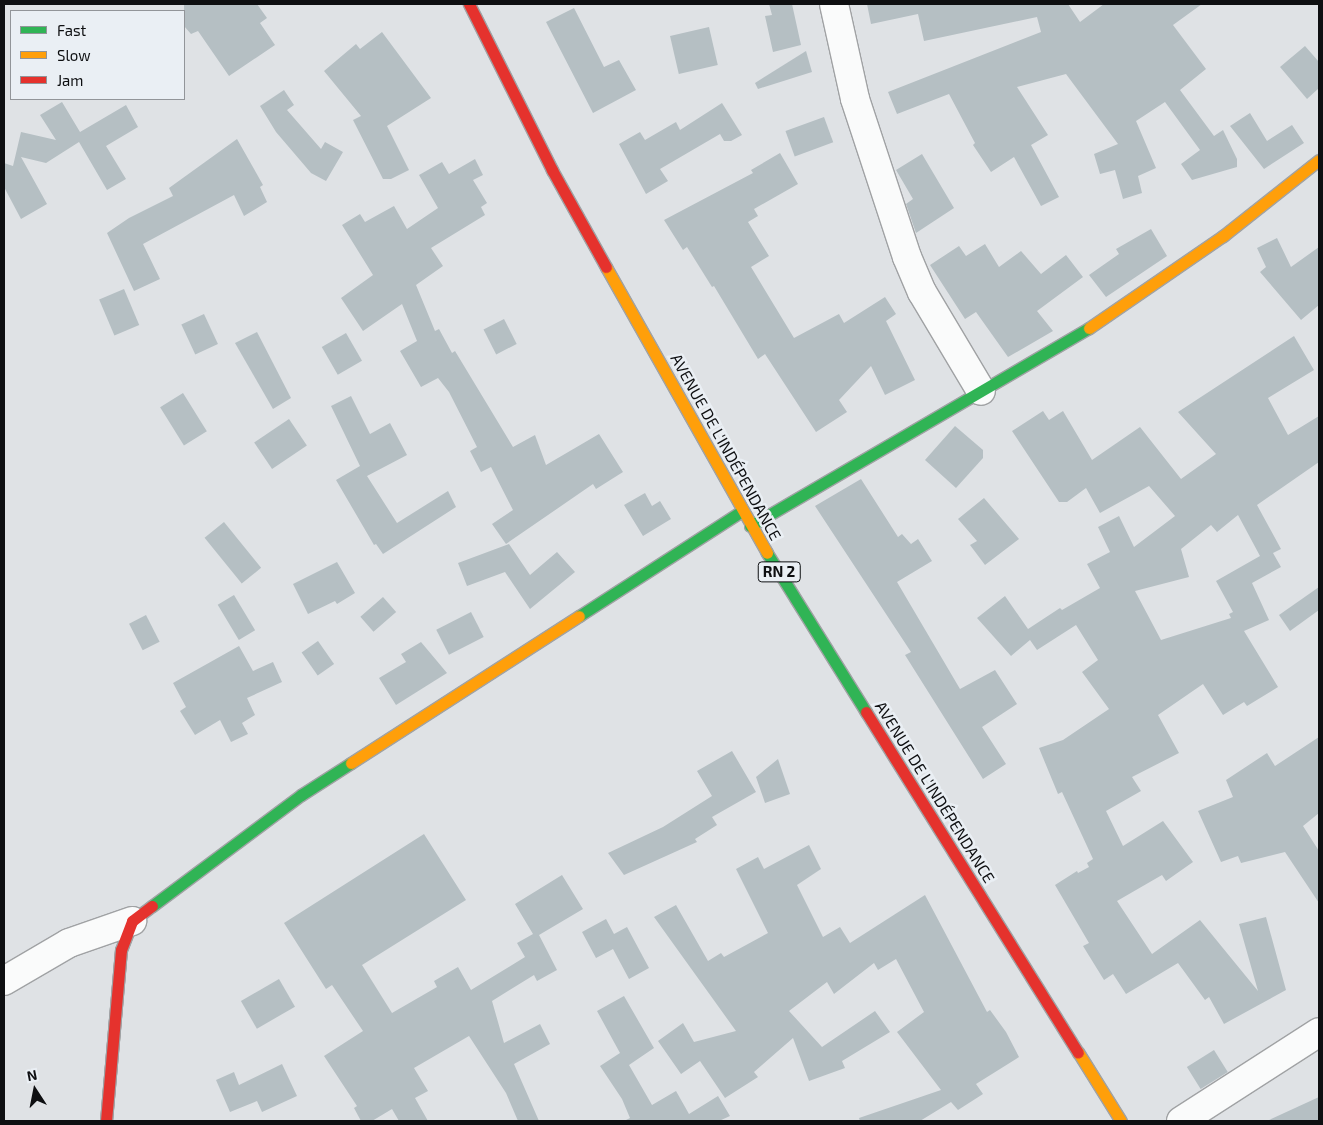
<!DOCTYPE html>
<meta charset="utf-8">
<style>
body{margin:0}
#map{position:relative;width:1323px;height:1125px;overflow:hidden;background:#dfe2e5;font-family:"Exo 2",sans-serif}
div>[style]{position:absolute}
.building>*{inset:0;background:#b5bfc3;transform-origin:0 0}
.roads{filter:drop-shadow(1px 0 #a0a2a4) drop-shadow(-1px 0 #a0a2a4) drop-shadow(0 1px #a0a2a4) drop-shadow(0 -1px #a0a2a4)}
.street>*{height:28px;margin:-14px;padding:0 14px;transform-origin:14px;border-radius:14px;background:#fafbfb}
.fast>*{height:11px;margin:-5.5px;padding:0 5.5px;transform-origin:5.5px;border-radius:5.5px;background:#30b455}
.slow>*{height:11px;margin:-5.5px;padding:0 5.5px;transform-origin:5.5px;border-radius:5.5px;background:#ff9f0a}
.jam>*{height:11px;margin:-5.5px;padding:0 5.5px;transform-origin:5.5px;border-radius:5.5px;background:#e5322d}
span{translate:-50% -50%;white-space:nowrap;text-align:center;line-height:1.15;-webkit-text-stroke:5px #eaeff4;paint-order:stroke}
.shield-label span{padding:1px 4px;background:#eaeff4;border:1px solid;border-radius:4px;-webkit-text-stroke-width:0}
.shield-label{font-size:15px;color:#0e0f11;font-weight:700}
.street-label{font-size:16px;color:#0e0f11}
.frame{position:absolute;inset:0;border:5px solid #0e0f11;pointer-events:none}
.legend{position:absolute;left:10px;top:10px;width:175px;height:90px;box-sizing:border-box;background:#eaeff4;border:1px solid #929599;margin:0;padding:6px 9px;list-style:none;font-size:15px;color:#0e0f11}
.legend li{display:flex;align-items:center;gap:10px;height:25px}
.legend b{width:25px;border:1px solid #929599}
.north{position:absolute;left:10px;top:1065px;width:50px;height:50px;-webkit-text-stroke:4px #eaeff4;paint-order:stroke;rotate:349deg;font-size:14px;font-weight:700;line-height:20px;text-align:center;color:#0e0f11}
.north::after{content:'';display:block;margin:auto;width:18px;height:22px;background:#0e0f11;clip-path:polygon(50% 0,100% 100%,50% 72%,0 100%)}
</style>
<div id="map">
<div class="building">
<i style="clip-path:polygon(184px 4px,257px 4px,267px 18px,260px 23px,275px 45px,229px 76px,198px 31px,191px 34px,184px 26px)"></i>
<i style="clip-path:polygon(769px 4px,792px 4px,801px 45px,773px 52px,765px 16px,772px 15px)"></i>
<i style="clip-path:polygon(867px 4px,1068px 4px,1080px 22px,1104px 4px,1202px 4px,1173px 25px,1206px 69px,1180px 90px,1214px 136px,1223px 130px,1237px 159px,1237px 167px,1192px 180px,1181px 164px,1200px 150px,1165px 102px,1136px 121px,1156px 168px,1138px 176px,1142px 193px,1123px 199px,1115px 170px,1100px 174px,1094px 154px,1118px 144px,1066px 74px,1017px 87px,1048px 135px,1031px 145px,1059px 197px,1041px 206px,1014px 157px,991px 172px,973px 145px,975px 143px,949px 94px,897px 114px,888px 92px,1041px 32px,1037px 17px,924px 41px,918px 14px,871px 24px)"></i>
<i style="clip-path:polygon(574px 8px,604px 67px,619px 60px,636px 90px,593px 113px,546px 22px)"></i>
<i style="left:709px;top:27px;width:39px;height:40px;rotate:77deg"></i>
<i style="clip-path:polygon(382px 32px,431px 98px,387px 126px,409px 170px,391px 179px,383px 179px,353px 120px,361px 116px,324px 71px,356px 44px,360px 49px)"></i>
<i style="clip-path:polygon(1305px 46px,1319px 62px,1319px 88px,1307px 99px,1280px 67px)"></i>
<i style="clip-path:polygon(806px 51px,812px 72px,758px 89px,755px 83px)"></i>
<i style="clip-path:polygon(284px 90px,294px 105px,287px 110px,321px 149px,325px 142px,343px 152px,326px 181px,311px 173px,276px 132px,260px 106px)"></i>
<i style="clip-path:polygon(62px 102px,80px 132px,126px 105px,138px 127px,106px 146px,126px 179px,107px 190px,79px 142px,46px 163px,21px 157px,47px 204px,21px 219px,4px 187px,4px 163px,13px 166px,21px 132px,56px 140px,40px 115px)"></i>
<i style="clip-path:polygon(722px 103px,742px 135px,731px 141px,724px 141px,720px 134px,660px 169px,668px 181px,646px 194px,619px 144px,640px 132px,645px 140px,676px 122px,680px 130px)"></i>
<i style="clip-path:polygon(1250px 113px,1267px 141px,1292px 125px,1304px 143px,1264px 169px,1230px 126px)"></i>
<i style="left:824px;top:117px;width:27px;height:41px;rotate:70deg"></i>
<i style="clip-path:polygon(237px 139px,263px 185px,260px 187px,267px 202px,244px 216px,234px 195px,143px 244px,160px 279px,134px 291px,107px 233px,129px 218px,173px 196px,169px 188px)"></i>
<i style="clip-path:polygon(780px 153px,798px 184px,754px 209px,758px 216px,748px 222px,769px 256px,751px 267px,794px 338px,839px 314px,844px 323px,885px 297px,896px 314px,886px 321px,915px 380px,885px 395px,871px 366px,839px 400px,847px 412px,816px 432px,765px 354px,758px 359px,714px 286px,712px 287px,687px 247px,683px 250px,664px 220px,753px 173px,751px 170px)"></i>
<i style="clip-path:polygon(922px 154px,954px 208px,916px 233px,906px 204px,913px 199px,896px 170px)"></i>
<i style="clip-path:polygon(475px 159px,483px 175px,473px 180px,487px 203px,481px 207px,485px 215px,431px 248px,443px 266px,416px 285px,435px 331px,439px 329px,452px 353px,455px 351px,513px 447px,535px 435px,546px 465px,599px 434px,623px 472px,596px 489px,593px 484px,506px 544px,492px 524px,513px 510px,491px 467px,481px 472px,470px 451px,477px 447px,449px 392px,438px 378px,421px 387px,400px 351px,417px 341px,402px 304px,363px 331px,341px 298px,373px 275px,342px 225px,360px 214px,365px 222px,394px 206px,407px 229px,438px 208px,419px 175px,442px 162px,449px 174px)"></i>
<i style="clip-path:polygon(1151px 229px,1167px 256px,1106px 297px,1089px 275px,1119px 254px,1116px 249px)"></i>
<i style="clip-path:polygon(1277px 238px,1291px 267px,1319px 247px,1319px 305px,1301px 320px,1260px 272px,1266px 267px,1257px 248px)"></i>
<i style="clip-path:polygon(985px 244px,999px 267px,1021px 251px,1041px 274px,1066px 255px,1083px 277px,1037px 311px,1053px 331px,1008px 357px,976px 312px,965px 319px,930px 265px,959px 246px,966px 256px)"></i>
<i style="left:124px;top:289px;width:39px;height:27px;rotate:67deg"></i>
<i style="left:204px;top:314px;width:33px;height:25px;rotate:65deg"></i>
<i style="left:504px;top:319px;width:28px;height:23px;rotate:63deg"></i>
<i style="clip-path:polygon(257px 332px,291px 398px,273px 409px,235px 343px)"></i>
<i style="left:346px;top:333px;width:32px;height:28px;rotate:60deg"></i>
<i style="clip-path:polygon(evenodd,1294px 336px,1314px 370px,1268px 398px,1288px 435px,1319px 416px,1319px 462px,1257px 505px,1281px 549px,1273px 553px,1281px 567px,1252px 583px,1269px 620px,1244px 631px,1278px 687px,1247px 706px,1244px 702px,1223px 715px,1203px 684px,1158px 715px,1179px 753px,1132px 777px,1141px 791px,1106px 811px,1123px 846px,1163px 821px,1193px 862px,1166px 881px,1162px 875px,1117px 901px,1152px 954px,1200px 920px,1258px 991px,1239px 924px,1266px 917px,1286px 990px,1224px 1024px,1209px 997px,1205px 1000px,1178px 963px,1126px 994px,1113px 974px,1104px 980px,1083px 946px,1089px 943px,1055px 885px,1077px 871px,1078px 873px,1089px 867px,1087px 863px,1093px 859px,1062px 792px,1058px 794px,1039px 748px,1063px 740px,1109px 709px,1082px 672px,1098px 660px,1076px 625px,1037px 650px,1030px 640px,1011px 656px,977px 618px,1005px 596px,1028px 629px,1060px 608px,1062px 610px,1100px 588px,1087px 564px,1110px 552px,1098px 527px,1119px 516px,1134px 547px,1175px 516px,1149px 486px,1100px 513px,1086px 488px,1067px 502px,1059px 502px,1012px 431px,1043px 411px,1049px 420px,1063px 411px,1092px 460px,1140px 427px,1181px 479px,1216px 454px,1178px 412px,1294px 336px,1238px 515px,1260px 556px,1216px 581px,1233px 612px,1229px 614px,1231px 618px,1161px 640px,1135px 591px,1189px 577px,1181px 549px,1211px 525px,1217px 532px,1238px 515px)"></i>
<i style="left:183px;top:393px;width:45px;height:27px;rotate:58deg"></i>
<i style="clip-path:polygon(351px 396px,370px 434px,390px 423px,407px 455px,367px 476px,397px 523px,448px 491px,456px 507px,383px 554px,376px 544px,374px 545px,336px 480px,360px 466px,331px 406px)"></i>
<i style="left:289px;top:419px;width:32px;height:42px;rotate:56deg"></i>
<i style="clip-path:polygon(955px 426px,983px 450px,983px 458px,956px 488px,925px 460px)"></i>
<i style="clip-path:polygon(861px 479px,898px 537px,902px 534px,911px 544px,918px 539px,932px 561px,897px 582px,960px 689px,995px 670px,1017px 704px,982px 727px,1006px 764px,983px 779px,905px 655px,911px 652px,815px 506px)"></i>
<i style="clip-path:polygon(645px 493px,652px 506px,660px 501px,671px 519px,643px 536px,624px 505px)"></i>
<i style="clip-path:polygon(984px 498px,1019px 539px,985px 565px,970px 545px,977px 541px,958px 519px)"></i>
<i style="left:224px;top:522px;width:59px;height:25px;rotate:51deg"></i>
<i style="clip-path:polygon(509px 544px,530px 575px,557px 552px,575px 572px,530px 609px,505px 572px,467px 586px,458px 563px)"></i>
<i style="clip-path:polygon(337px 562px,355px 593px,337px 604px,335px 601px,308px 614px,293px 584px)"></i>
<i style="clip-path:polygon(1319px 587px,1319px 610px,1290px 631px,1279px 615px)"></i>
<i style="left:234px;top:595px;width:41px;height:19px;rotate:59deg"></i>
<i style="left:383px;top:597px;width:20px;height:30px;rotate:49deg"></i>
<i style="left:471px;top:612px;width:28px;height:39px;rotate:63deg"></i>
<i style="left:146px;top:615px;width:30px;height:19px;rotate:63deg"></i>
<i style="left:318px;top:641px;width:28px;height:20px;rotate:55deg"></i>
<i style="clip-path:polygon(421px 642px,447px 673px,396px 705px,379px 678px,406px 662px,401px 654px)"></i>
<i style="clip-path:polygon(239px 646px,253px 671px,273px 662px,282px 682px,247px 698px,255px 715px,242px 723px,248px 734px,231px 742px,220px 720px,195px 735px,180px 711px,186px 707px,173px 683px)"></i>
<i style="clip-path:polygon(1319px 737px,1319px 813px,1303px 826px,1319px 851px,1319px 903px,1285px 852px,1241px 863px,1238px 856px,1221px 862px,1198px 811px,1233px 797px,1226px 780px,1267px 753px,1275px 766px)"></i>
<i style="clip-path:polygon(732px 751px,756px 792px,712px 817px,717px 825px,695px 839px,697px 842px,624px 875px,608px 853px,663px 827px,712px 796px,697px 771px)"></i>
<i style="clip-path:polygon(778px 759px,790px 794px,765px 803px,756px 777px)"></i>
<i style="clip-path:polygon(424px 834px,466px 900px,362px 965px,392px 1013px,437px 987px,434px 981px,458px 967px,471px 990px,525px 957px,517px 943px,533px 934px,515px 904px,562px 875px,583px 909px,539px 935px,557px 970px,537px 981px,534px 975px,492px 1001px,504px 1043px,540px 1024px,550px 1044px,514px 1064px,539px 1121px,518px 1121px,506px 1093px,469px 1036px,414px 1068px,428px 1091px,415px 1098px,428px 1121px,399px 1121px,392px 1109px,372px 1121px,361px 1121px,354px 1108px,357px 1106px,324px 1056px,363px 1031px,332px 985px,326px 989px,284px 923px)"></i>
<i style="clip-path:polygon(809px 845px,821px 869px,797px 885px,823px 937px,840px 927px,850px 943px,925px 895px,987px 1012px,990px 1010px,1006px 1032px,1019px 1057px,976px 1084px,983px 1094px,958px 1110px,951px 1102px,920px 1121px,860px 1121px,859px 1118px,941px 1090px,897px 1032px,924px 1012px,896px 959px,878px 970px,874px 963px,834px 994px,827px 982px,789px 1011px,822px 1047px,875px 1011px,890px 1032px,842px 1061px,845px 1068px,809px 1081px,793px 1038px,754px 1072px,758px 1077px,725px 1098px,700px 1061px,681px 1074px,658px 1041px,683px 1023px,694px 1042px,736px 1031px,654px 917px,676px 905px,708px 961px,721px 953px,724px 957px,768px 933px,736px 869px,758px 857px,764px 869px)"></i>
<i style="clip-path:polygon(606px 919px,614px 934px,627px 927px,649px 968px,629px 979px,613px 949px,596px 958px,582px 932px)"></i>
<i style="left:279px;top:979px;width:32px;height:44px;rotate:60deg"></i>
<i style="clip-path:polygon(624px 996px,654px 1048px,629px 1065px,652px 1105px,676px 1091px,689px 1114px,718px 1096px,730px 1116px,719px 1121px,624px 1121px,630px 1118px,622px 1099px,600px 1066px,620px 1053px,597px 1011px)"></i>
<i style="left:1214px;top:1050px;width:26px;height:32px;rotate:58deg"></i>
<i style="clip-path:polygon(282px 1064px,297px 1096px,262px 1112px,257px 1101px,230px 1112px,216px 1080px,234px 1072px,239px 1085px)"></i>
<i style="clip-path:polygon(1319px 1097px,1319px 1121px,1267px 1121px)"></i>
</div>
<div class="roads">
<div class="street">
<i style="left:834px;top:4px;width:97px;rotate:77.5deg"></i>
<i style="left:855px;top:99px;width:166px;rotate:71.8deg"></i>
<i style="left:907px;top:257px;width:38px;rotate:67deg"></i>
<i style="left:922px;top:292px;width:115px;rotate:59.2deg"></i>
<i style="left:4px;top:981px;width:75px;rotate:-30.3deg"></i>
<i style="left:69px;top:943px;width:67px;rotate:-19.2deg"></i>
<i style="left:1181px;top:1121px;width:164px;rotate:-32.8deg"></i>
</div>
<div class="fast">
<i style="left:750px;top:526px;width:393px;rotate:-30.3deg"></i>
<i style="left:767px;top:553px;width:187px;rotate:58.1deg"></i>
<i style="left:579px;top:616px;width:194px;rotate:-32.8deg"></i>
<i style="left:152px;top:906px;width:186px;rotate:-36.7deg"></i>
<i style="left:301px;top:795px;width:59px;rotate:-32.6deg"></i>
</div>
<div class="slow">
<i style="left:606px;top:267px;width:328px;rotate:60.6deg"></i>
<i style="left:1089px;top:328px;width:163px;rotate:-34.5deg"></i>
<i style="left:1223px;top:236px;width:122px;rotate:-38.4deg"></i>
<i style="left:351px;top:763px;width:271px;rotate:-32.8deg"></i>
<i style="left:1078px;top:1052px;width:81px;rotate:58.1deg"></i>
</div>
<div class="jam">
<i style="left:469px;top:4px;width:186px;rotate:63.4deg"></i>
<i style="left:552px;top:170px;width:111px;rotate:60.9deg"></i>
<i style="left:866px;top:712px;width:401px;rotate:58.1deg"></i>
<i style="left:106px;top:1121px;width:172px;rotate:-85deg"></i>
<i style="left:121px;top:950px;width:31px;rotate:-69deg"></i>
<i style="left:132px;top:921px;width:25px;rotate:-37deg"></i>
</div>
</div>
<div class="shield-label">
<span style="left:779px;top:572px">RN 2</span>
</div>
<div class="street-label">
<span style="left:726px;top:447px;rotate:61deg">AVENUE DE L'INDÉPENDANCE</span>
<span style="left:935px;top:792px;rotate:58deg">AVENUE DE L'INDÉPENDANCE</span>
</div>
<div class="frame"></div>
<ul class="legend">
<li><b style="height:6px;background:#30b455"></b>Fast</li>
<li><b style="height:6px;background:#ff9f0a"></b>Slow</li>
<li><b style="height:6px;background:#e5322d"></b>Jam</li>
</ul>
<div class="north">N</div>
</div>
